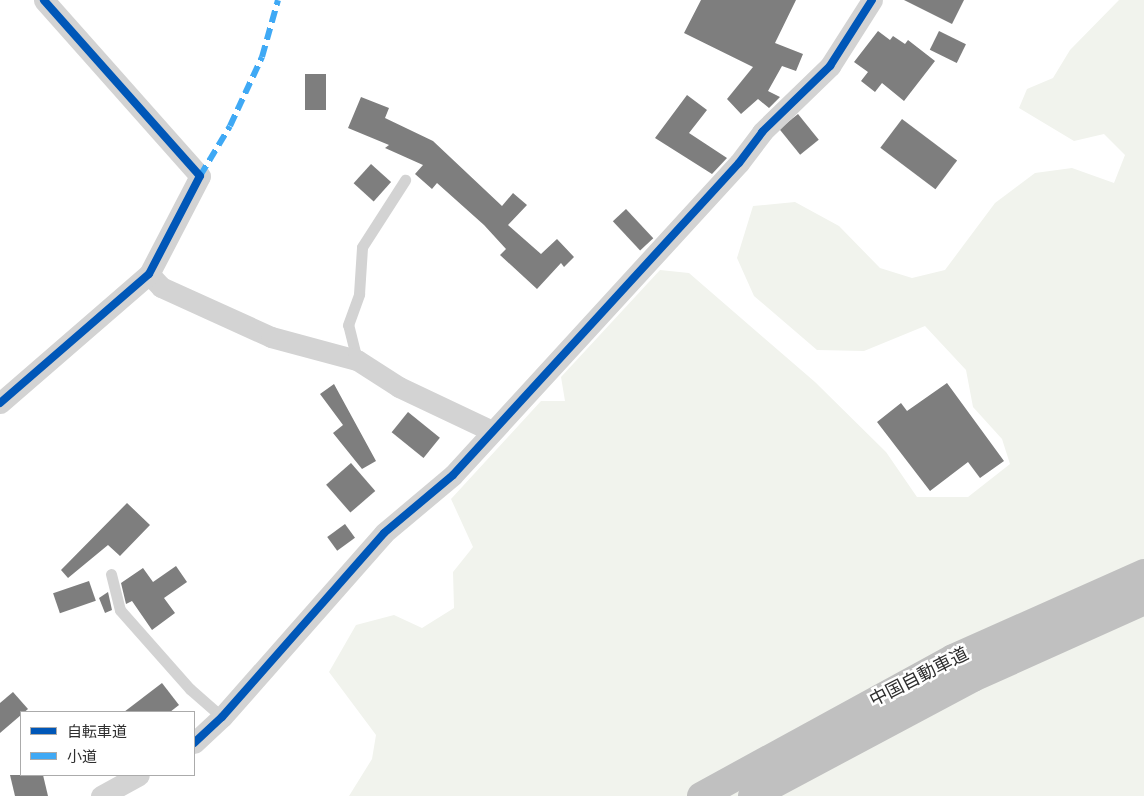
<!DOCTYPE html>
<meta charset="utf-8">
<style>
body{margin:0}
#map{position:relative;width:1144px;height:796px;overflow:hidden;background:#fff;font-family:Cabin,"Noto Sans JP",sans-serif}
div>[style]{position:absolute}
.green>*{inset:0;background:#f1f3ed}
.building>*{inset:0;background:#7e7e7e;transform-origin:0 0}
.lane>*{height:11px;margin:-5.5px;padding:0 5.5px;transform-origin:5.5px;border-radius:5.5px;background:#d3d3d3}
.street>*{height:21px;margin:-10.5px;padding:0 10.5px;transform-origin:10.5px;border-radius:10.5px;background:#d3d3d3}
.highway>*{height:28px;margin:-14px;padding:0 14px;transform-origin:14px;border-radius:14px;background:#c0c0c0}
.quiet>*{height:6px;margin-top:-3px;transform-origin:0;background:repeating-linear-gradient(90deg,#3fa9f5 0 12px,transparent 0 18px)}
.cycleway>*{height:8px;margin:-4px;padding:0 4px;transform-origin:4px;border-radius:4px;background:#0057b8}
span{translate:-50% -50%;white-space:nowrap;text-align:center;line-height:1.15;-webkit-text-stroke:5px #fff;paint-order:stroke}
.street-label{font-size:18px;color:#2e2e2e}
.legend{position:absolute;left:20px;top:711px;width:175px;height:65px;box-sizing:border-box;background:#fff;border:1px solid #ababab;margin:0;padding:6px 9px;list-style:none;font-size:15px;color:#2e2e2e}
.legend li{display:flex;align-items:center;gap:10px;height:25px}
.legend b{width:25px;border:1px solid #ababab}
</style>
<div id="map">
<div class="green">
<i style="clip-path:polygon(1119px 0,1144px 0,1144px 796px,349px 796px,372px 759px,376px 735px,329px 672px,356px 625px,394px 615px,422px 628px,454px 608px,453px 572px,473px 547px,451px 499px,541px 401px,565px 401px,561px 377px,660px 270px,689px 273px,815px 382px,886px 452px,917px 497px,968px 497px,1010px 464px,1002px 439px,973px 407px,966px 370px,925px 326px,864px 351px,817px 350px,754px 296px,737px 258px,753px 206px,795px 202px,839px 226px,880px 268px,912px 278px,945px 270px,995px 203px,1035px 173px,1072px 168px,1114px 183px,1125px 155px,1104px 134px,1074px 141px,1019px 108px,1027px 89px,1053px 78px,1070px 50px)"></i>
</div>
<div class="building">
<i style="clip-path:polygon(701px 0,796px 0,775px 43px,803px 54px,796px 71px,782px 66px,768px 91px,780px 97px,769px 108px,758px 99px,741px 114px,727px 99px,753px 67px,684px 33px)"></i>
<i style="clip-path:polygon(904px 0,964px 0,952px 24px)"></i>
<i style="clip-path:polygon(878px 31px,890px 40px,893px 36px,905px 44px,908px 40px,935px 61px,904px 101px,882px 83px,875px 92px,861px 81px,868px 72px,854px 62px)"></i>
<i style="left:939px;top:31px;width:30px;height:21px;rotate:26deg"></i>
<i style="left:305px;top:74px;width:21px;height:36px"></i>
<i style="clip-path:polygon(687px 95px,707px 110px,689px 133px,727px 158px,712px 174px,655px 138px)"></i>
<i style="clip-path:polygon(361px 97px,389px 108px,385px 118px,433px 141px,502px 206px,513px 193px,527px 205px,508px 225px,541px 254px,557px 239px,574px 257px,564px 267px,561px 263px,537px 289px,500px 255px,506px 249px,484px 225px,437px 183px,432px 189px,415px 174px,423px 165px,385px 148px,389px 145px,348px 128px)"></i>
<i style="left:798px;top:114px;width:33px;height:24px;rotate:51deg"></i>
<i style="left:902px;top:119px;width:69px;height:36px;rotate:37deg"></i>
<i style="left:371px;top:164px;width:27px;height:26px;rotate:42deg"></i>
<i style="left:626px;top:209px;width:40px;height:18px;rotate:47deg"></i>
<i style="clip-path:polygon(947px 383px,1004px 461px,980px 478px,968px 462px,930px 491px,877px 422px,901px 403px,907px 411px)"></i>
<i style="clip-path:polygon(334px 384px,376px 461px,362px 469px,333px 433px,343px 425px,320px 394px)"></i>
<i style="left:408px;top:412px;width:41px;height:26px;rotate:39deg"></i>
<i style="left:351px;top:463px;width:37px;height:33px;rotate:49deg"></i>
<i style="clip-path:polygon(127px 503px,150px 525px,120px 556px,108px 545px,68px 578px,61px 570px)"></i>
<i style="left:345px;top:524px;width:17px;height:22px;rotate:54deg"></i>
<i style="clip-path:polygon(176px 566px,187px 582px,164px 598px,175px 613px,152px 630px,132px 601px,126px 604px,121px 583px,143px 568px,153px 582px)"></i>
<i style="left:89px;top:581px;width:21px;height:38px;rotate:71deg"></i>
<i style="clip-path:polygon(108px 592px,112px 610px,105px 613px,99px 598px)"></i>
<i style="clip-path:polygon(162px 683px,179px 705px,170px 712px,124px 712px)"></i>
<i style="clip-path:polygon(13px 692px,28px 709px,0 733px,0 703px)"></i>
<i style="clip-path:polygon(10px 775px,43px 775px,48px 796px,15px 796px)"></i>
</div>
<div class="lane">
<i style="left:357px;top:360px;width:36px;rotate:-104deg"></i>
<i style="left:348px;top:325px;width:33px;rotate:-70deg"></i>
<i style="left:359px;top:294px;width:47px;rotate:-86.3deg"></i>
<i style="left:362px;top:247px;width:80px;rotate:-57.3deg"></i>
<i style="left:111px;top:574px;width:37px;rotate:76deg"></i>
<i style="left:120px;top:610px;width:106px;rotate:48.5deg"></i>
<i style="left:190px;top:689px;width:43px;rotate:41.2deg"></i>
</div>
<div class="street">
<i style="left:149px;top:274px;width:18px;rotate:47deg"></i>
<i style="left:161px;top:287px;width:121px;rotate:24.4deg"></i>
<i style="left:271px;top:337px;width:89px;rotate:15deg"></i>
<i style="left:357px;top:360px;width:50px;rotate:32.7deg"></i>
<i style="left:399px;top:387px;width:101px;rotate:25.3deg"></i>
<i style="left:0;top:403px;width:197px;rotate:-40.9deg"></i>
<i style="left:149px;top:274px;width:110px;rotate:-62.5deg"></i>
<i style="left:200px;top:176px;width:235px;rotate:-131.6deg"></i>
<i style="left:194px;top:743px;width:38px;rotate:-43deg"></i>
<i style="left:222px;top:717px;width:245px;rotate:-48.6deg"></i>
<i style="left:384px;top:533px;width:90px;rotate:-40deg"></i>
<i style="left:453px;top:475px;width:423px;rotate:-47.5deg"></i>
<i style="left:739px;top:163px;width:39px;rotate:-53deg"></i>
<i style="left:762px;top:132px;width:95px;rotate:-44.1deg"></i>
<i style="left:830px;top:66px;width:78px;rotate:-57.5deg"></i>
<i style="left:101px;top:796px;width:43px;rotate:-28.9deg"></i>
</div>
<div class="highway">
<i style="left:701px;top:796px;width:287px;rotate:-28.7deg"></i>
<i style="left:953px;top:658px;width:209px;rotate:-24deg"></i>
<i style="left:752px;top:796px;width:251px;rotate:-28.1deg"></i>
<i style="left:973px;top:678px;width:188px;rotate:-24.2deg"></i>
</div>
<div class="quiet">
<i style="left:200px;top:176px;width:58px;rotate:-59deg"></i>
<i style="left:230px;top:126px;width:76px;rotate:-65.1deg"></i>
<i style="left:262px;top:57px;width:59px;rotate:-74.3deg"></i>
</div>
<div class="cycleway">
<i style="left:0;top:403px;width:197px;rotate:-40.9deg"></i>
<i style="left:149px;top:274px;width:110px;rotate:-62.5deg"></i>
<i style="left:200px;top:176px;width:235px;rotate:-131.6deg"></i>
<i style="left:194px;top:743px;width:38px;rotate:-43deg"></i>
<i style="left:222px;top:717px;width:245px;rotate:-48.6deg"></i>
<i style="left:384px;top:533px;width:90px;rotate:-40deg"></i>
<i style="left:453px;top:475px;width:423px;rotate:-47.5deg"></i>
<i style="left:739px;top:163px;width:39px;rotate:-53deg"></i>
<i style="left:762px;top:132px;width:95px;rotate:-44.1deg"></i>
<i style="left:830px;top:66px;width:78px;rotate:-57.5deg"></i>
</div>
<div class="street-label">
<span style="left:919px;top:677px;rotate:-27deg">中国自動車道</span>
</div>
<ul class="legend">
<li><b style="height:6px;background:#0057b8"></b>自転車道</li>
<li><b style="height:6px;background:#3fa9f5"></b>小道</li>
</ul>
</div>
